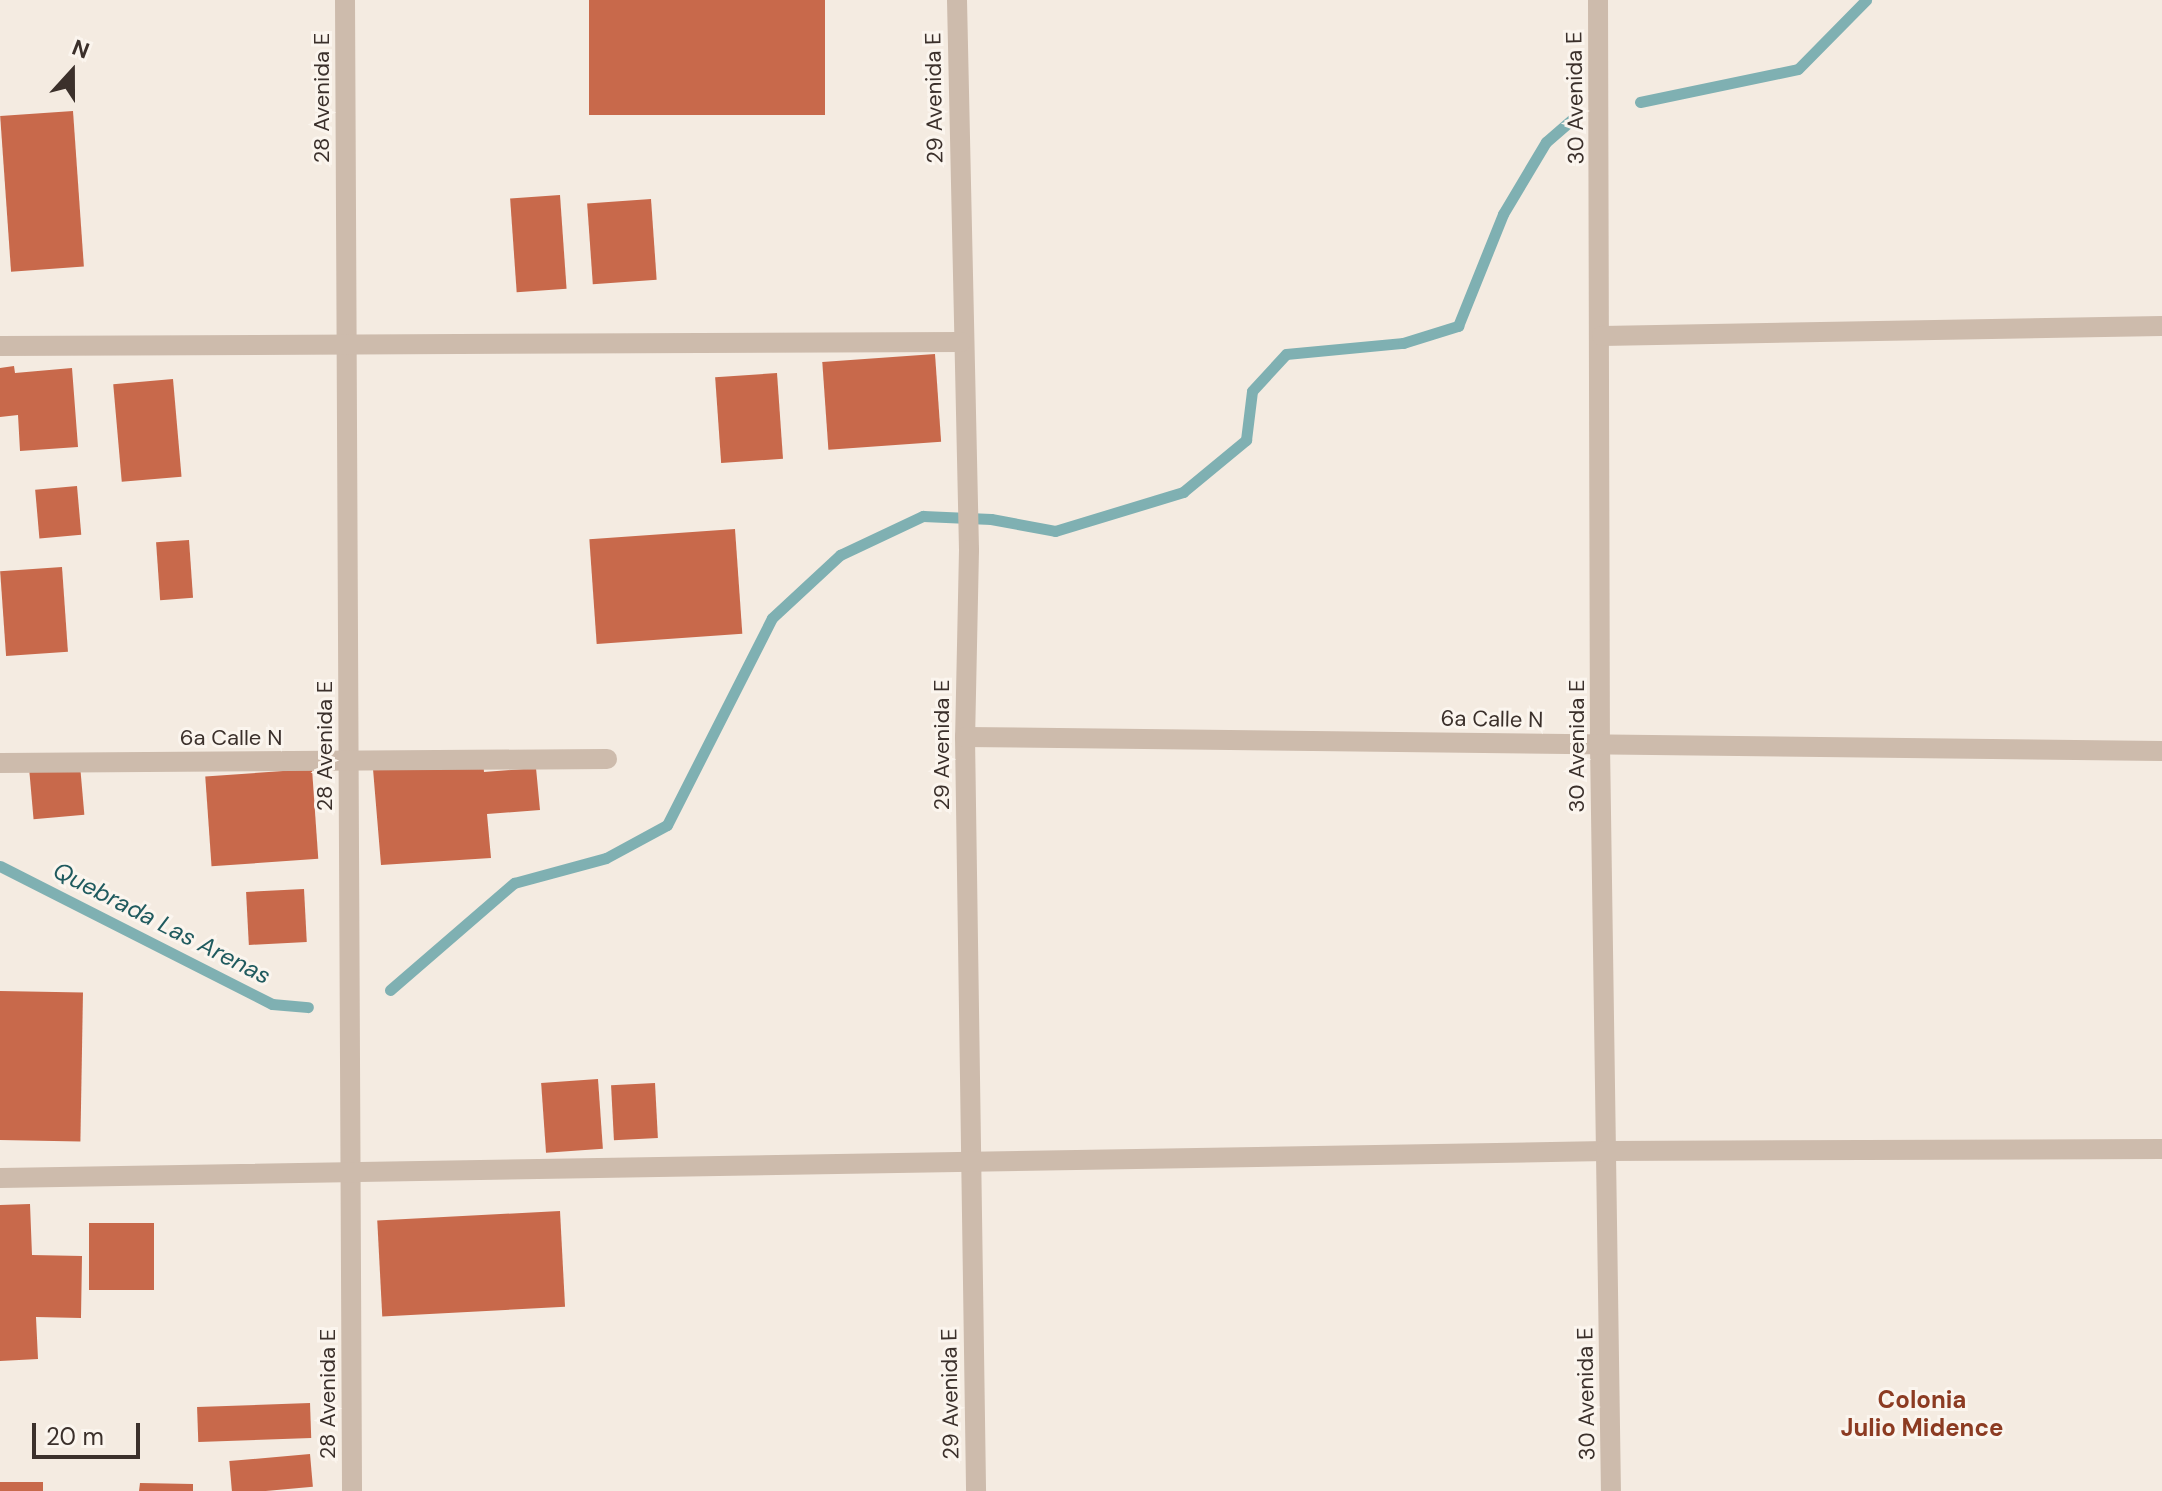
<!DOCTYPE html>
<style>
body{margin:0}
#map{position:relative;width:2162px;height:1491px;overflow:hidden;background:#f4ebe1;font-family:"DM Sans",sans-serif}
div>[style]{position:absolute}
.stream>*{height:11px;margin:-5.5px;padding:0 5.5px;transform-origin:5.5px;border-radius:5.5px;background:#7fb0b2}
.building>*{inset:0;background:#c8694b;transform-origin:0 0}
.street>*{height:20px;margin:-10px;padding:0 10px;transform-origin:10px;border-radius:10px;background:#cdbbac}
span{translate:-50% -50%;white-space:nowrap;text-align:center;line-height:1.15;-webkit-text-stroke:6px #fbf5ee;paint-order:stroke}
.street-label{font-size:22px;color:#3b302b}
.water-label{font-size:24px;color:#1f5a5e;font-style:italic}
.neighbourhood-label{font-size:24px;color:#8c3b22;font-weight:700}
.north{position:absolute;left:32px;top:32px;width:80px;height:80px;-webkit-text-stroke:6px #fbf5ee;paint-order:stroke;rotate:21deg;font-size:22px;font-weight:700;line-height:32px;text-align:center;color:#3b302b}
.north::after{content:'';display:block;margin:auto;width:28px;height:36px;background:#3b302b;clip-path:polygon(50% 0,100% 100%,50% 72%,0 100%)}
.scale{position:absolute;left:32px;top:1423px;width:108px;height:36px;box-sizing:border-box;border:4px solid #3b302b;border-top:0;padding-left:10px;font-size:24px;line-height:28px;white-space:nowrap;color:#3b302b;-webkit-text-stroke:6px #fbf5ee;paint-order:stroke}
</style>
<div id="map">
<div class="stream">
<i style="left:1640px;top:102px;width:161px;rotate:-11.8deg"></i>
<i style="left:1798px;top:69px;width:97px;rotate:-45.4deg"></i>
<i style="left:0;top:866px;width:305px;rotate:26.9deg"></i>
<i style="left:272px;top:1004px;width:36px;rotate:5deg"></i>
<i style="left:390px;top:990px;width:164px;rotate:-40.8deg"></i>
<i style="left:514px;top:883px;width:95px;rotate:-15.2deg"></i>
<i style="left:606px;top:858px;width:69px;rotate:-28.4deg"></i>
<i style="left:667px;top:825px;width:232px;rotate:-63.1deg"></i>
<i style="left:772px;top:618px;width:93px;rotate:-42.8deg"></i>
<i style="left:840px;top:555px;width:92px;rotate:-25.2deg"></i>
<i style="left:923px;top:516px;width:68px;rotate:2.5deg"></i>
<i style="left:991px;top:519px;width:65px;rotate:10.6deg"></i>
<i style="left:1055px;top:531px;width:134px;rotate:-16.9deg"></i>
<i style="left:1183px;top:492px;width:82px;rotate:-39.5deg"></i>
<i style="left:1246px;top:440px;width:49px;rotate:-83deg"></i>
<i style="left:1252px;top:391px;width:50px;rotate:-47.4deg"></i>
<i style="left:1286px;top:354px;width:118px;rotate:-5.4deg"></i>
<i style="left:1403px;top:343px;width:58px;rotate:-17.2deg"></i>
<i style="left:1458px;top:326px;width:121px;rotate:-68.1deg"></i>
<i style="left:1503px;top:214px;width:84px;rotate:-59.2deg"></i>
<i style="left:1546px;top:142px;width:37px;rotate:-41deg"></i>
</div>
<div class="building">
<i style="left:589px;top:0;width:236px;height:115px"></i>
<i style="left:73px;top:111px;width:156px;height:73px;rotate:86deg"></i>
<i style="left:560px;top:195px;width:94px;height:50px;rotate:86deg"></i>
<i style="left:651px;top:199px;width:81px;height:64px;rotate:86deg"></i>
<i style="left:935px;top:354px;width:88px;height:113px;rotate:86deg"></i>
<i style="clip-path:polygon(14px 366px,15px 373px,72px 368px,78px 447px,20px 451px,18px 415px,0 417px,0 368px)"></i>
<i style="left:777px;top:373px;width:86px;height:62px;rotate:86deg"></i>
<i style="left:173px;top:379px;width:98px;height:60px;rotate:85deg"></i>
<i style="left:77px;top:486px;width:49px;height:42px;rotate:85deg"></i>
<i style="left:735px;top:529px;width:105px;height:146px;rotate:86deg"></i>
<i style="left:189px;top:540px;width:58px;height:33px;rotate:86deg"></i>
<i style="left:62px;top:567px;width:85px;height:62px;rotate:86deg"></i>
<i style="clip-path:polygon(483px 761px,484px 772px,536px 768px,540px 810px,487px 814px,491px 858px,381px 865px,373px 769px)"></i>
<i style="left:80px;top:765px;width:50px;height:51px;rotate:85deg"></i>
<i style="left:312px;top:769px;width:90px;height:107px;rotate:86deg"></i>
<i style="left:304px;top:889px;width:53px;height:58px;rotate:87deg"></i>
<i style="left:0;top:991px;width:83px;height:149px;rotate:1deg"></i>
<i style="left:598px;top:1079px;width:70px;height:57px;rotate:86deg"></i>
<i style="left:655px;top:1083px;width:55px;height:44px;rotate:87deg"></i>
<i style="clip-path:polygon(30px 1204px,32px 1255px,82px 1256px,81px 1318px,36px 1317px,38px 1359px,0 1361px,0 1205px)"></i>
<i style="left:560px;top:1211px;width:96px;height:183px;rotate:87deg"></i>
<i style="left:89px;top:1223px;width:65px;height:67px"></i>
<i style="left:310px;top:1403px;width:35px;height:113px;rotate:88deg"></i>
<i style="left:310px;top:1454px;width:33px;height:81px;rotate:85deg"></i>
<i style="left:43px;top:1482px;width:9px;height:43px;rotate:90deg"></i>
<i style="clip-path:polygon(140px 1483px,193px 1484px,193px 1491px,139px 1491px)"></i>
</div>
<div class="street">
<i style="left:345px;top:0;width:1491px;rotate:89.73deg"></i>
<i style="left:957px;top:0;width:550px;rotate:88.75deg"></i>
<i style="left:969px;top:550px;width:187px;rotate:91.2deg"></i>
<i style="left:965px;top:737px;width:754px;rotate:89.16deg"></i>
<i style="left:1598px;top:0;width:745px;rotate:89.85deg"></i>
<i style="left:1600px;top:745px;width:746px;rotate:89.16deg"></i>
<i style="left:1602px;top:336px;width:560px;rotate:-1.02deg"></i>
<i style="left:0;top:346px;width:961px;rotate:-0.24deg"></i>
<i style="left:965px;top:737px;width:1197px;rotate:0.67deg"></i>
<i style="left:0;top:763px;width:607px;rotate:-0.38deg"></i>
<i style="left:0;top:1178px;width:1606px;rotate:-0.96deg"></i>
<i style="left:1606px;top:1151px;width:556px;rotate:-0.21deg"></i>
</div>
<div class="street-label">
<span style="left:322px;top:98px;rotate:-90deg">28 Avenida E</span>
<span style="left:934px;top:98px;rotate:-91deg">29 Avenida E</span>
<span style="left:1575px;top:98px;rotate:-91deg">30 Avenida E</span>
<span style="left:1492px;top:719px;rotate:1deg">6a Calle N</span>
<span style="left:231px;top:738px">6a Calle N</span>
<span style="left:942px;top:745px;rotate:-90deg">29 Avenida E</span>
<span style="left:325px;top:746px;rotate:-90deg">28 Avenida E</span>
<span style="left:1577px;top:746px;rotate:-90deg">30 Avenida E</span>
<span style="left:328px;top:1394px;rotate:-90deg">28 Avenida E</span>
<span style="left:950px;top:1394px;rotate:-91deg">29 Avenida E</span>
<span style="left:1586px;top:1394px;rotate:-91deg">30 Avenida E</span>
</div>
<div class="water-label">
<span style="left:162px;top:923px;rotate:27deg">Quebrada Las Arenas</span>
</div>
<div class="neighbourhood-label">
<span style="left:1922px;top:1414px">Colonia<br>Julio Midence</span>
</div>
<div class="north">N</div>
<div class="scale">20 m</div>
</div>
